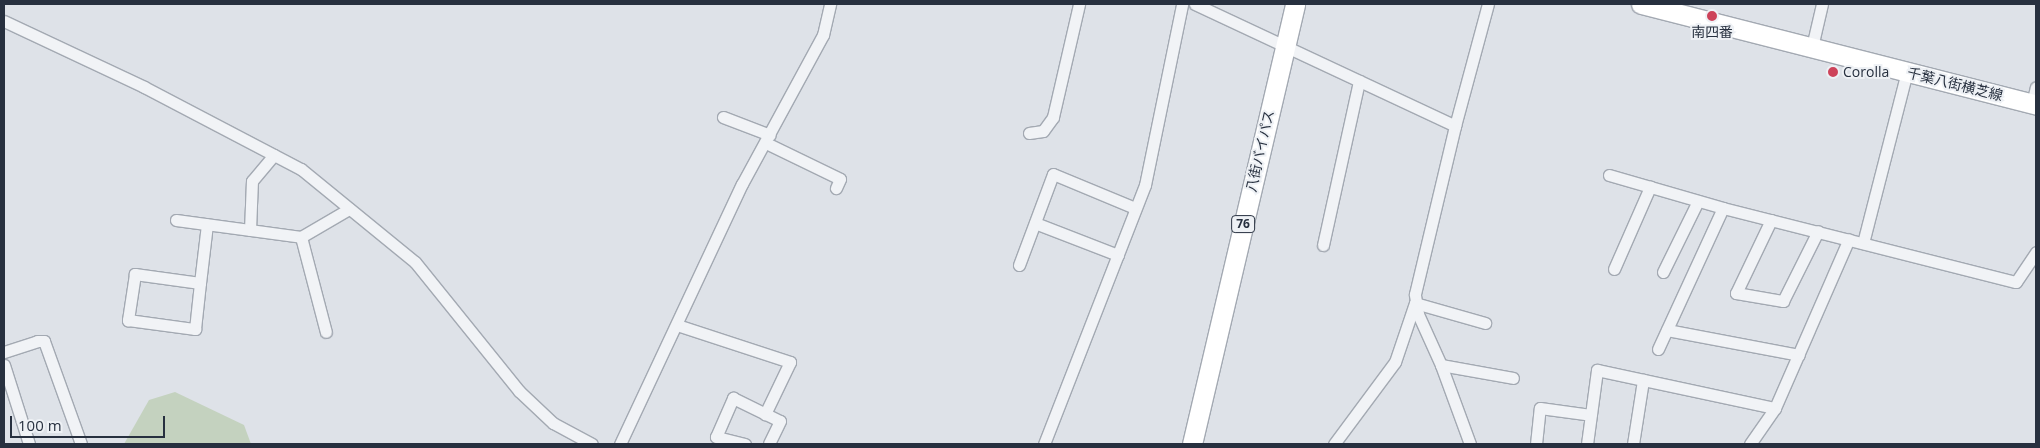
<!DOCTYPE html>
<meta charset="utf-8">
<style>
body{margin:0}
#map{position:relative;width:2040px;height:448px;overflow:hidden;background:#dee2e8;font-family:"Open Sans","Noto Sans JP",sans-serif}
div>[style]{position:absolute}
.green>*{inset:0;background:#c4d2bf}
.roads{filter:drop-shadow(1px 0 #a3a9b2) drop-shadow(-1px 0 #a3a9b2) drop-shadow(0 1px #a3a9b2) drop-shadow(0 -1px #a3a9b2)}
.minor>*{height:11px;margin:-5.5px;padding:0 5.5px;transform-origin:5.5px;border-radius:5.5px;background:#f1f3f6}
.primary>*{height:19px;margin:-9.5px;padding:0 9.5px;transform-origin:9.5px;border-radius:9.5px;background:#fff}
.dots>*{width:14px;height:14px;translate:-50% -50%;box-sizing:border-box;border:2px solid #eef1f5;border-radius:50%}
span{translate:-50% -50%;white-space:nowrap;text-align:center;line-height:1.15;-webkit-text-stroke:4px #eef1f5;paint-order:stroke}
.shield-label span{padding:1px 4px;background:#eef1f5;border:1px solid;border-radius:4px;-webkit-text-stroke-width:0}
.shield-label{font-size:12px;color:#27303f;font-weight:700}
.poi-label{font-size:14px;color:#27303f}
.left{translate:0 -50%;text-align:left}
.street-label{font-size:14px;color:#27303f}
.frame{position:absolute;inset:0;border:5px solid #27303f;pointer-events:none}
.scale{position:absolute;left:10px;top:416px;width:155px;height:22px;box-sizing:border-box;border:2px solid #27303f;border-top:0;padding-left:6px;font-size:15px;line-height:18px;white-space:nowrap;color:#27303f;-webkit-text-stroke:4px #eef1f5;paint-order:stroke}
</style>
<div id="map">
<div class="green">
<i style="clip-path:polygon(175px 392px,244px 425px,251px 444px,124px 444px,149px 400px)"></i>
</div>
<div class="roads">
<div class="minor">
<i style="left:1195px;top:4px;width:287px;rotate:25.1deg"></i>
<i style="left:4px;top:21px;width:155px;rotate:25.2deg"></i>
<i style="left:144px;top:87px;width:177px;rotate:27.6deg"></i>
<i style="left:301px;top:169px;width:147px;rotate:39.2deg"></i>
<i style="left:415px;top:262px;width:166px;rotate:51.1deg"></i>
<i style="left:519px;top:391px;width:47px;rotate:43.3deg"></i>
<i style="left:553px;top:423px;width:44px;rotate:28.3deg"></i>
<i style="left:1812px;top:47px;width:44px;rotate:-76.9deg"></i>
<i style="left:2032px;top:104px;width:17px;rotate:-77deg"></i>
<i style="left:723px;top:117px;width:50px;rotate:21deg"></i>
<i style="left:1029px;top:133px;width:14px;rotate:-8deg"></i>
<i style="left:1043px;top:131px;width:17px;rotate:-54deg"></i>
<i style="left:1053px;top:117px;width:116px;rotate:-77deg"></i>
<i style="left:766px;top:143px;width:82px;rotate:25.9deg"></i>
<i style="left:840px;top:179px;width:10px;rotate:114deg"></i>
<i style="left:1609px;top:175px;width:119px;rotate:16.1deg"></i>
<i style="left:1723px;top:208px;width:302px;rotate:14.2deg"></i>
<i style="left:2016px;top:282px;width:36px;rotate:-56deg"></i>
<i style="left:176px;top:220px;width:126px;rotate:7.7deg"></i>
<i style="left:301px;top:237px;width:56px;rotate:-30.3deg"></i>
<i style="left:1771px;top:220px;width:81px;rotate:115.6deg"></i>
<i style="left:1736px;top:293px;width:48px;rotate:9.7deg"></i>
<i style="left:1783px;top:301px;width:78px;rotate:-63.4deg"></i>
<i style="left:1035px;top:223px;width:89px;rotate:21.1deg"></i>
<i style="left:250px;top:230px;width:49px;rotate:-87.7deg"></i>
<i style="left:252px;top:181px;width:34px;rotate:-50deg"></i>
<i style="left:301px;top:237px;width:98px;rotate:75.3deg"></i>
<i style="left:1863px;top:243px;width:177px;rotate:-75.6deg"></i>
<i style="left:1323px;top:245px;width:168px;rotate:-77.6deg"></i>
<i style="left:1019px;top:265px;width:97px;rotate:-69.5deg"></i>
<i style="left:1053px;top:174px;width:89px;rotate:22.5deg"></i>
<i style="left:1614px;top:269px;width:90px;rotate:-66.3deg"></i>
<i style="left:1663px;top:272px;width:79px;rotate:-63.8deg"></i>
<i style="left:200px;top:283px;width:66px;rotate:-172.1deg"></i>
<i style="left:135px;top:274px;width:47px;rotate:98.7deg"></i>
<i style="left:128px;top:320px;width:68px;rotate:7.7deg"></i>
<i style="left:195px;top:329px;width:46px;rotate:-83.8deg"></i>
<i style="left:200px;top:283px;width:59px;rotate:-83.2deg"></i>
<i style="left:677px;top:325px;width:119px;rotate:18.1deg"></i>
<i style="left:790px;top:362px;width:58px;rotate:115.7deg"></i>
<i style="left:1667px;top:330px;width:134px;rotate:10.7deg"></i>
<i style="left:1658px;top:349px;width:155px;rotate:-65.3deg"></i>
<i style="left:4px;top:352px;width:35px;rotate:-18deg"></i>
<i style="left:37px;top:341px;width:7px"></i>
<i style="left:44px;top:341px;width:109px;rotate:70.2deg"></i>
<i style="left:4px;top:365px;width:83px;rotate:72.4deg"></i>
<i style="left:1441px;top:365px;width:73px;rotate:10.2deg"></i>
<i style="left:620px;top:444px;width:287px;rotate:-64.9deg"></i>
<i style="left:742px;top:184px;width:170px;rotate:-61.5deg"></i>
<i style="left:823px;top:35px;width:32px;rotate:-77deg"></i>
<i style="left:745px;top:444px;width:30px;rotate:-166deg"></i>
<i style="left:716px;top:437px;width:43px;rotate:-66.4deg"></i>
<i style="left:733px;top:398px;width:52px;rotate:26.1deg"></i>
<i style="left:780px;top:421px;width:25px;rotate:116deg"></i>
<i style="left:1044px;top:444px;width:278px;rotate:-68.7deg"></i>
<i style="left:1145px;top:185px;width:185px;rotate:-78.4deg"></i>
<i style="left:1334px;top:444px;width:102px;rotate:-53.4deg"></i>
<i style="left:1395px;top:362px;width:62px;rotate:-71.3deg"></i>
<i style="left:1415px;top:303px;width:73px;rotate:15.9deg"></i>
<i style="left:1470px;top:444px;width:84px;rotate:-110.2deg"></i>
<i style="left:1441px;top:365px;width:56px;rotate:-114.3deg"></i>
<i style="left:1418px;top:314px;width:20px;rotate:-99deg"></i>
<i style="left:1415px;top:294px;width:173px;rotate:-76.6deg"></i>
<i style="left:1455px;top:126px;width:126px;rotate:-74.9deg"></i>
<i style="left:1536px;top:444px;width:36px;rotate:-84deg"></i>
<i style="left:1540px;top:408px;width:51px;rotate:7.8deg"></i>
<i style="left:1587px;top:444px;width:75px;rotate:-82.3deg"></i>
<i style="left:1597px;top:370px;width:182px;rotate:12.1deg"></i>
<i style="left:1633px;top:444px;width:65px;rotate:-81.1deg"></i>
<i style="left:1750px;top:444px;width:44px;rotate:-55.2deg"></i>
<i style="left:1775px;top:408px;width:184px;rotate:-66.4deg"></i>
</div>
<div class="primary">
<i style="left:1641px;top:4px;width:408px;rotate:14.3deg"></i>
<i style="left:1192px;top:444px;width:452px;rotate:-76.8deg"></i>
</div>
</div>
<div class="dots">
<i style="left:1712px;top:16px;background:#cd435a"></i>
<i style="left:1833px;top:72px;background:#cd435a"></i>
</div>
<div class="shield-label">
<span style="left:1243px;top:224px">76</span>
</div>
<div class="poi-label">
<span style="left:1712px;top:32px">南四番</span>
<span class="left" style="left:1843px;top:72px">Corolla</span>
</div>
<div class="street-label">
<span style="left:1955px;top:84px;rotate:14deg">千葉八街横芝線</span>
<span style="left:1260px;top:151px;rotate:-77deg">八街バイパス</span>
</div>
<div class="frame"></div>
<div class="scale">100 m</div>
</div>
